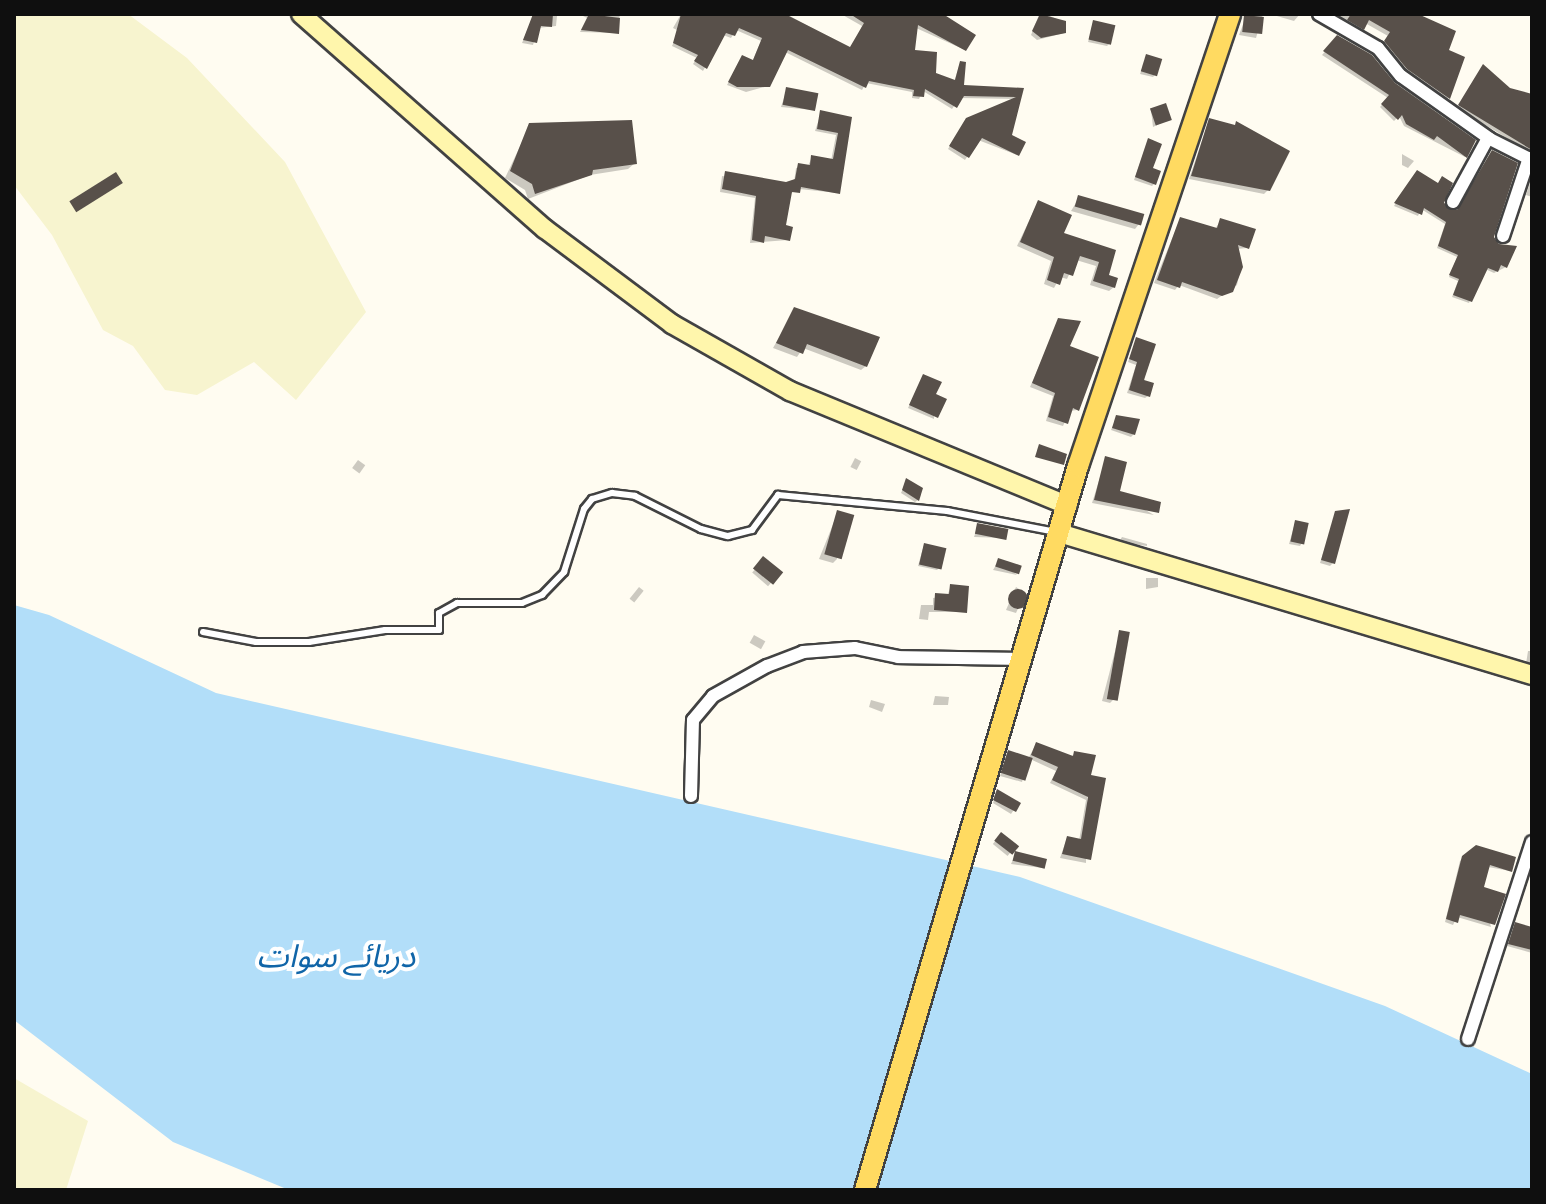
<!DOCTYPE html>
<meta charset="utf-8">
<style>
body{margin:0}
#map{position:relative;width:1546px;height:1204px;overflow:hidden;background:#fffcf1;font-family:Spectral,"Noto Sans Arabic",serif}
div>[style]{position:absolute}
.farmland>*{inset:0;background:#f7f4cf}
.water>*{inset:0;background:#b2def9}
.shadow>*{inset:0;background:#0003;transform-origin:0 0}
.building>*{inset:0;background:#58504a;transform-origin:0 0}
.round{border-radius:50%}
.roads{filter:drop-shadow(2px 0 #424242) drop-shadow(-2px 0 #424242) drop-shadow(0 2px #424242) drop-shadow(0 -2px #424242)}
.service>*{height:6px;margin:-3px;padding:0 3px;transform-origin:3px;border-radius:3px;background:#fff}
.minor>*{height:12px;margin:-6px;padding:0 6px;transform-origin:6px;border-radius:6px;background:#fff}
.secondary>*{height:18px;margin:-9px;padding:0 9px;transform-origin:9px;border-radius:9px;background:#fff6ac}
.primary>*{height:20px;margin:-10px;padding:0 10px;transform-origin:10px;border-radius:10px;background:#ffda61}
span{translate:-50% -50%;white-space:nowrap;text-align:center;line-height:1.15;-webkit-text-stroke:8px #fff;paint-order:stroke}
.water-label{font-size:32px;color:#1065a8;font-style:italic}
.frame{position:absolute;inset:0;border:16px solid #0f0f0f;pointer-events:none}
</style>
<div id="map">
<div class="farmland">
<i style="clip-path:polygon(14px 14px,128px 14px,187px 58px,285px 162px,366px 312px,296px 400px,254px 362px,197px 395px,165px 390px,133px 346px,103px 330px,52px 235px,14px 185px)"></i>
<i style="clip-path:polygon(14px 1078px,88px 1121px,66px 1190px,14px 1190px)"></i>
</div>
<div class="water">
<i style="clip-path:polygon(14px 605px,49px 615px,216px 693px,1020px 877px,1385px 1006px,1532px 1074px,1532px 1190px,289px 1190px,173px 1142px,14px 1020px)"></i>
</div>
<div class="shadow">
<i style="clip-path:polygon(534px 14px,557px 16px,556px 26px,538px 28px,533px 45px,522px 43px)"></i>
<i style="clip-path:polygon(579px 14px,620px 14px,617px 33px,580px 32px,587px 18px)"></i>
<i style="clip-path:polygon(681px 14px,786px 14px,851px 49px,862px 26px,841px 14px,939px 14px,965px 50px,916px 28px,913px 51px,934px 74px,954px 82px,960px 63px,962px 87px,1022px 90px,1010px 136px,1017px 155px,978px 140px,965px 160px,948px 149px,964px 123px,1016px 99px,960px 98px,952px 109px,923px 91px,919px 99px,912px 98px,912px 92px,866px 83px,862px 90px,785px 52px,768px 86px,746px 92px,727px 85px,742px 57px,752px 62px,761px 41px,736px 30px,731px 38px,723px 35px,703px 71px,693px 64px,697px 58px,672px 46px,679px 31px,673px 28px)"></i>
<i style="clip-path:polygon(1045px 14px,1064px 22px,1064px 33px,1037px 40px,1031px 35px,1039px 15px)"></i>
<i style="clip-path:polygon(1247px 14px,1263px 14px,1256px 38px,1239px 35px)"></i>
<i style="clip-path:polygon(1270px 14px,1300px 14px,1294px 21px)"></i>
<i style="clip-path:polygon(1339px 14px,1409px 14px,1446px 51px,1463px 58px,1448px 98px,1445px 102px,1404px 73px,1382px 46px,1388px 36px,1365px 23px,1359px 32px,1337px 19px)"></i>
<i style="clip-path:polygon(1094px 23px,1110px 43px,1107px 46px,1088px 42px)"></i>
<i style="clip-path:polygon(1338px 37px,1474px 141px,1465px 157px,1404px 126px,1399px 116px,1394px 121px,1380px 107px,1388px 98px,1322px 55px)"></i>
<i style="clip-path:polygon(1147px 56px,1156px 74px,1153px 77px,1140px 74px)"></i>
<i style="clip-path:polygon(1482px 69px,1532px 122px,1532px 153px,1457px 108px)"></i>
<i style="clip-path:polygon(787px 89px,813px 110px,781px 107px)"></i>
<i style="clip-path:polygon(1151px 110px,1170px 119px,1153px 127px)"></i>
<i style="clip-path:polygon(821px 113px,850px 118px,838px 193px,799px 189px,789px 194px,783px 227px,788px 240px,750px 243px,755px 198px,720px 192px,722px 176px,786px 184px,794px 182px,796px 168px,808px 166px,812px 157px,831px 161px,836px 135px,815px 131px)"></i>
<i style="clip-path:polygon(1209px 120px,1268px 190px,1264px 194px,1189px 179px)"></i>
<i style="clip-path:polygon(530px 125px,635px 163px,628px 169px,590px 175px,528px 199px,525px 190px,505px 178px)"></i>
<i style="clip-path:polygon(1148px 141px,1155px 183px,1152px 186px,1134px 180px)"></i>
<i style="clip-path:polygon(1402px 154px,1414px 161px,1408px 168px,1402px 165px)"></i>
<i style="clip-path:polygon(1490px 154px,1492px 237px,1506px 267px,1494px 273px,1485px 269px,1469px 303px,1452px 297px,1458px 281px,1449px 277px,1457px 257px,1437px 248px,1445px 224px,1421px 209px,1418px 216px,1394px 206px,1415px 174px,1454px 213px)"></i>
<i style="clip-path:polygon(1532px 176px,1532px 197px,1526px 195px)"></i>
<i style="clip-path:polygon(1079px 198px,1139px 224px,1135px 229px,1071px 211px)"></i>
<i style="clip-path:polygon(1038px 202px,1061px 235px,1114px 251px,1106px 276px,1114px 287px,1109px 291px,1090px 285px,1096px 266px,1076px 260px,1067px 279px,1060px 277px,1054px 288px,1044px 284px,1051px 261px,1017px 246px)"></i>
<i style="clip-path:polygon(1180px 219px,1215px 229px,1221px 220px,1247px 248px,1237px 249px,1241px 267px,1237px 285px,1217px 299px,1179px 285px,1175px 290px,1154px 283px)"></i>
<i style="clip-path:polygon(795px 309px,866px 366px,861px 370px,803px 348px,797px 357px,773px 348px)"></i>
<i style="clip-path:polygon(1059px 320px,1077px 410px,1070px 411px,1063px 426px,1046px 421px,1053px 396px,1030px 387px)"></i>
<i style="clip-path:polygon(1136px 340px,1148px 396px,1145px 398px,1127px 393px,1136px 365px,1128px 362px)"></i>
<i style="clip-path:polygon(922px 379px,934px 395px,934px 419px,908px 408px)"></i>
<i style="clip-path:polygon(1117px 417px,1134px 434px,1131px 437px,1111px 430px)"></i>
<i style="left:855px;top:458px;width:7px;height:10px;rotate:27deg"></i>
<i style="clip-path:polygon(1106px 458px,1117px 493px,1154px 515px,1092px 503px)"></i>
<i style="left:358px;top:460px;width:9px;height:10px;rotate:36deg"></i>
<i style="clip-path:polygon(907px 480px,918px 500px,915px 502px,901px 493px)"></i>
<i style="clip-path:polygon(838px 512px,837px 559px,833px 563px,819px 559px)"></i>
<i style="clip-path:polygon(1336px 513px,1333px 563px,1330px 566px,1320px 563px)"></i>
<i style="clip-path:polygon(1295px 523px,1302px 543px,1300px 546px,1289px 544px)"></i>
<i style="clip-path:polygon(978px 525px,1005px 538px,974px 537px)"></i>
<i style="clip-path:polygon(1122px 537px,1147px 544px,1147px 546px,1119px 542px)"></i>
<i style="clip-path:polygon(924px 545px,939px 568px,937px 570px,918px 566px)"></i>
<i style="left:764px;top:559px;width:21px;height:18px;rotate:41deg"></i>
<i style="clip-path:polygon(999px 560px,1017px 575px,993px 570px)"></i>
<i style="clip-path:polygon(1158px 578px,1158px 587px,1146px 589px,1146px 578px)"></i>
<i style="clip-path:polygon(951px 586px,965px 612px,929px 612px,928px 620px,919px 619px,921px 605px,933px 605px,933px 598px,947px 596px)"></i>
<i style="left:639px;top:587px;width:6px;height:15px;rotate:39deg"></i>
<i style="clip-path:polygon(1016px 587px,1025px 593px,1016px 613px,1006px 610px)"></i>
<i style="clip-path:polygon(1120px 632px,1113px 700px,1110px 703px,1102px 701px)"></i>
<i style="left:754px;top:635px;width:13px;height:9px;rotate:29deg"></i>
<i style="clip-path:polygon(1528px 651px,1532px 651px,1532px 667px,1526px 664px)"></i>
<i style="clip-path:polygon(935px 696px,949px 697px,948px 705px,933px 705px)"></i>
<i style="clip-path:polygon(871px 700px,885px 704px,882px 712px,869px 707px)"></i>
<i style="clip-path:polygon(1036px 744px,1071px 757px,1075px 753px,1088px 776px,1086px 863px,1060px 858px,1067px 838px,1079px 841px,1086px 800px,1050px 783px,1056px 771px,1030px 759px,1022px 782px,1000px 776px,1008px 752px,1028px 759px)"></i>
<i style="clip-path:polygon(997px 792px,1018px 804px,1011px 814px,993px 803px)"></i>
<i style="left:1001px;top:834px;width:19px;height:13px;rotate:39deg"></i>
<i style="clip-path:polygon(1476px 847px,1510px 871px,1488px 867px,1481px 888px,1491px 927px,1457px 917px,1453px 925px,1445px 922px,1460px 861px)"></i>
<i style="clip-path:polygon(1016px 853px,1043px 868px,1011px 864px)"></i>
<i style="clip-path:polygon(1516px 925px,1532px 929px,1532px 953px,1507px 946px)"></i>
</div>
<div class="building">
<i style="clip-path:polygon(533px 14px,553px 14px,552px 27px,541px 26px,537px 43px,523px 40px)"></i>
<i style="clip-path:polygon(589px 14px,620px 18px,619px 34px,581px 30px)"></i>
<i style="clip-path:polygon(681px 14px,785px 14px,850px 47px,864px 23px,850px 14px,943px 14px,976px 35px,966px 51px,918px 25px,915px 50px,937px 52px,936px 73px,955px 80px,960px 61px,966px 62px,964px 85px,1024px 88px,1012px 135px,1026px 142px,1019px 156px,982px 138px,969px 158px,949px 146px,966px 118px,1016px 97px,964px 96px,957px 108px,925px 89px,924px 97px,913px 96px,914px 90px,869px 81px,866px 88px,788px 50px,770px 87px,737px 87px,728px 82px,742px 55px,753px 60px,762px 38px,739px 28px,735px 36px,726px 33px,707px 69px,694px 61px,698px 55px,673px 43px)"></i>
<i style="clip-path:polygon(1040px 14px,1066px 21px,1066px 33px,1041px 38px,1032px 31px)"></i>
<i style="clip-path:polygon(1351px 14px,1418px 14px,1456px 31px,1449px 50px,1465px 57px,1450px 99px,1407px 69px,1384px 41px,1390px 32px,1369px 20px,1364px 30px,1347px 20px)"></i>
<i style="left:1244px;top:15px;width:20px;height:17px;rotate:6deg"></i>
<i style="left:1093px;top:20px;width:23px;height:20px;rotate:13deg"></i>
<i style="clip-path:polygon(1337px 35px,1372px 55px,1395px 83px,1476px 140px,1467px 158px,1437px 136px,1434px 140px,1406px 124px,1402px 115px,1398px 120px,1381px 104px,1389px 95px,1323px 51px)"></i>
<i style="left:1146px;top:54px;width:17px;height:18px;rotate:17deg"></i>
<i style="clip-path:polygon(1483px 64px,1510px 88px,1532px 94px,1532px 150px,1458px 105px)"></i>
<i style="left:786px;top:87px;width:33px;height:18px;rotate:11deg"></i>
<i style="left:1166px;top:103px;width:18px;height:17px;rotate:71deg"></i>
<i style="clip-path:polygon(820px 110px,852px 117px,840px 194px,801px 187px,800px 193px,792px 192px,786px 225px,793px 227px,790px 241px,765px 236px,764px 243px,752px 240px,756px 196px,722px 189px,725px 171px,786px 182px,795px 179px,798px 163px,810px 165px,811px 155px,833px 159px,838px 133px,817px 129px)"></i>
<i style="clip-path:polygon(1209px 118px,1235px 125px,1236px 121px,1290px 151px,1270px 191px,1191px 176px)"></i>
<i style="clip-path:polygon(632px 120px,637px 164px,593px 170px,592px 175px,535px 194px,532px 184px,510px 171px,529px 123px)"></i>
<i style="clip-path:polygon(1148px 138px,1162px 144px,1153px 168px,1161px 171px,1156px 185px,1135px 177px)"></i>
<i style="clip-path:polygon(1492px 150px,1518px 163px,1494px 237px,1499px 244px,1517px 246px,1507px 268px,1501px 265px,1498px 272px,1488px 268px,1472px 302px,1453px 295px,1459px 279px,1449px 275px,1458px 255px,1438px 246px,1446px 222px,1424px 208px,1422px 215px,1394px 203px,1417px 170px,1438px 183px,1442px 176px,1453px 183px,1444px 203px,1457px 210px)"></i>
<i style="left:116px;top:172px;width:13px;height:55px;rotate:58deg"></i>
<i style="left:1078px;top:195px;width:69px;height:12px;rotate:16deg"></i>
<i style="clip-path:polygon(1038px 200px,1072px 215px,1064px 233px,1116px 250px,1109px 275px,1118px 278px,1115px 288px,1093px 281px,1099px 262px,1080px 256px,1073px 276px,1064px 273px,1060px 285px,1047px 280px,1054px 257px,1020px 242px)"></i>
<i style="clip-path:polygon(1180px 217px,1217px 228px,1220px 218px,1256px 229px,1249px 249px,1238px 245px,1243px 267px,1233px 292px,1222px 296px,1182px 282px,1180px 288px,1157px 280px)"></i>
<i style="clip-path:polygon(794px 307px,880px 337px,867px 367px,807px 344px,803px 354px,776px 343px)"></i>
<i style="clip-path:polygon(1058px 318px,1081px 321px,1070px 346px,1099px 357px,1079px 411px,1073px 408px,1068px 424px,1048px 417px,1055px 393px,1032px 383px)"></i>
<i style="clip-path:polygon(1136px 337px,1156px 344px,1144px 380px,1154px 383px,1150px 397px,1129px 390px,1137px 362px,1129px 359px)"></i>
<i style="clip-path:polygon(923px 374px,942px 382px,936px 394px,947px 399px,938px 418px,909px 405px)"></i>
<i style="clip-path:polygon(1116px 415px,1140px 419px,1135px 435px,1112px 428px)"></i>
<i style="clip-path:polygon(1039px 444px,1067px 454px,1064px 465px,1035px 457px)"></i>
<i style="clip-path:polygon(1105px 456px,1127px 462px,1120px 491px,1161px 502px,1159px 513px,1094px 500px)"></i>
<i style="clip-path:polygon(906px 478px,923px 488px,919px 501px,902px 490px)"></i>
<i style="clip-path:polygon(1350px 509px,1335px 564px,1321px 560px,1335px 511px)"></i>
<i style="left:837px;top:510px;width:18px;height:46px;rotate:16deg"></i>
<i style="left:1295px;top:520px;width:14px;height:22px;rotate:12deg"></i>
<i style="left:977px;top:523px;width:32px;height:11px;rotate:11deg"></i>
<i style="left:924px;top:543px;width:23px;height:22px;rotate:13deg"></i>
<i style="left:763px;top:556px;width:26px;height:16px;rotate:39deg"></i>
<i style="left:998px;top:558px;width:25px;height:9px;rotate:18deg"></i>
<i style="clip-path:polygon(950px 584px,969px 586px,967px 613px,934px 610px,935px 593px,949px 594px)"></i>
<i class="round" style="left:1008px;top:589px;width:20px;height:20px"></i>
<i style="left:1119px;top:630px;width:11px;height:70px;rotate:10deg"></i>
<i style="clip-path:polygon(1036px 742px,1073px 756px,1074px 751px,1096px 755px,1091px 775px,1106px 778px,1091px 860px,1062px 854px,1067px 836px,1081px 839px,1088px 797px,1052px 780px,1058px 767px,1031px 755px)"></i>
<i style="left:1008px;top:750px;width:26px;height:24px;rotate:18deg"></i>
<i style="clip-path:polygon(997px 789px,1021px 803px,1016px 812px,993px 800px)"></i>
<i style="left:1001px;top:832px;width:23px;height:11px;rotate:38deg"></i>
<i style="clip-path:polygon(1476px 845px,1516px 857px,1512px 872px,1490px 865px,1484px 887px,1506px 894px,1495px 925px,1460px 915px,1458px 923px,1446px 919px,1462px 856px)"></i>
<i style="left:1015px;top:851px;width:33px;height:10px;rotate:14deg"></i>
<i style="clip-path:polygon(1515px 922px,1532px 927px,1532px 950px,1508px 944px)"></i>
</div>
<div class="roads">
<div class="service">
<i style="left:203px;top:632px;width:54px;rotate:10.7deg"></i>
<i style="left:256px;top:642px;width:53px"></i>
<i style="left:309px;top:642px;width:77px;rotate:-9deg"></i>
<i style="left:385px;top:630px;width:54px"></i>
<i style="left:439px;top:630px;width:17px;rotate:-90deg"></i>
<i style="left:439px;top:613px;width:21px;rotate:-29deg"></i>
<i style="left:457px;top:603px;width:65px"></i>
<i style="left:522px;top:603px;width:22px;rotate:-22deg"></i>
<i style="left:542px;top:595px;width:32px;rotate:-46deg"></i>
<i style="left:564px;top:572px;width:66px;rotate:-72.4deg"></i>
<i style="left:584px;top:509px;width:13px;rotate:-51deg"></i>
<i style="left:592px;top:499px;width:21px;rotate:-17deg"></i>
<i style="left:612px;top:493px;width:23px;rotate:7deg"></i>
<i style="left:635px;top:496px;width:74px;rotate:26.6deg"></i>
<i style="left:701px;top:529px;width:28px;rotate:15deg"></i>
<i style="left:728px;top:536px;width:25px;rotate:-14deg"></i>
<i style="left:752px;top:530px;width:44px;rotate:-53.4deg"></i>
<i style="left:778px;top:495px;width:170px;rotate:5.4deg"></i>
<i style="left:947px;top:511px;width:111px;rotate:10.9deg"></i>
</div>
<div class="minor">
<i style="left:1319px;top:14px;width:68px;rotate:30deg"></i>
<i style="left:1378px;top:48px;width:36px;rotate:51deg"></i>
<i style="left:1401px;top:76px;width:109px;rotate:35.3deg"></i>
<i style="left:1490px;top:139px;width:47px;rotate:26.6deg"></i>
<i style="left:1453px;top:202px;width:73px;rotate:-61.3deg"></i>
<i style="left:1503px;top:236px;width:82px;rotate:-71.6deg"></i>
<i style="left:691px;top:796px;width:76px;rotate:-88.5deg"></i>
<i style="left:693px;top:720px;width:31px;rotate:-50deg"></i>
<i style="left:713px;top:696px;width:62px;rotate:-29.1deg"></i>
<i style="left:767px;top:666px;width:39px;rotate:-21deg"></i>
<i style="left:803px;top:652px;width:52px;rotate:-4.4deg"></i>
<i style="left:855px;top:648px;width:44px;rotate:11.8deg"></i>
<i style="left:898px;top:657px;width:121px;rotate:0.9deg"></i>
<i style="left:1468px;top:1039px;width:207px;rotate:-72deg"></i>
</div>
<div class="secondary">
<i style="left:301px;top:14px;width:325px;rotate:41.4deg"></i>
<i style="left:545px;top:229px;width:159px;rotate:36.8deg"></i>
<i style="left:672px;top:324px;width:136px;rotate:29.6deg"></i>
<i style="left:790px;top:391px;width:300px;rotate:22.4deg"></i>
<i style="left:1059px;top:533px;width:494px;rotate:16.7deg"></i>
</div>
<div class="primary">
<i style="left:865px;top:1190px;width:755px;rotate:-73.61deg"></i>
<i style="left:1078px;top:466px;width:477px;rotate:-71.4deg"></i>
</div>
</div>
<div class="water-label">
<span style="left:336px;top:958px">دریائے سوات</span>
</div>
<div class="frame"></div>
</div>
